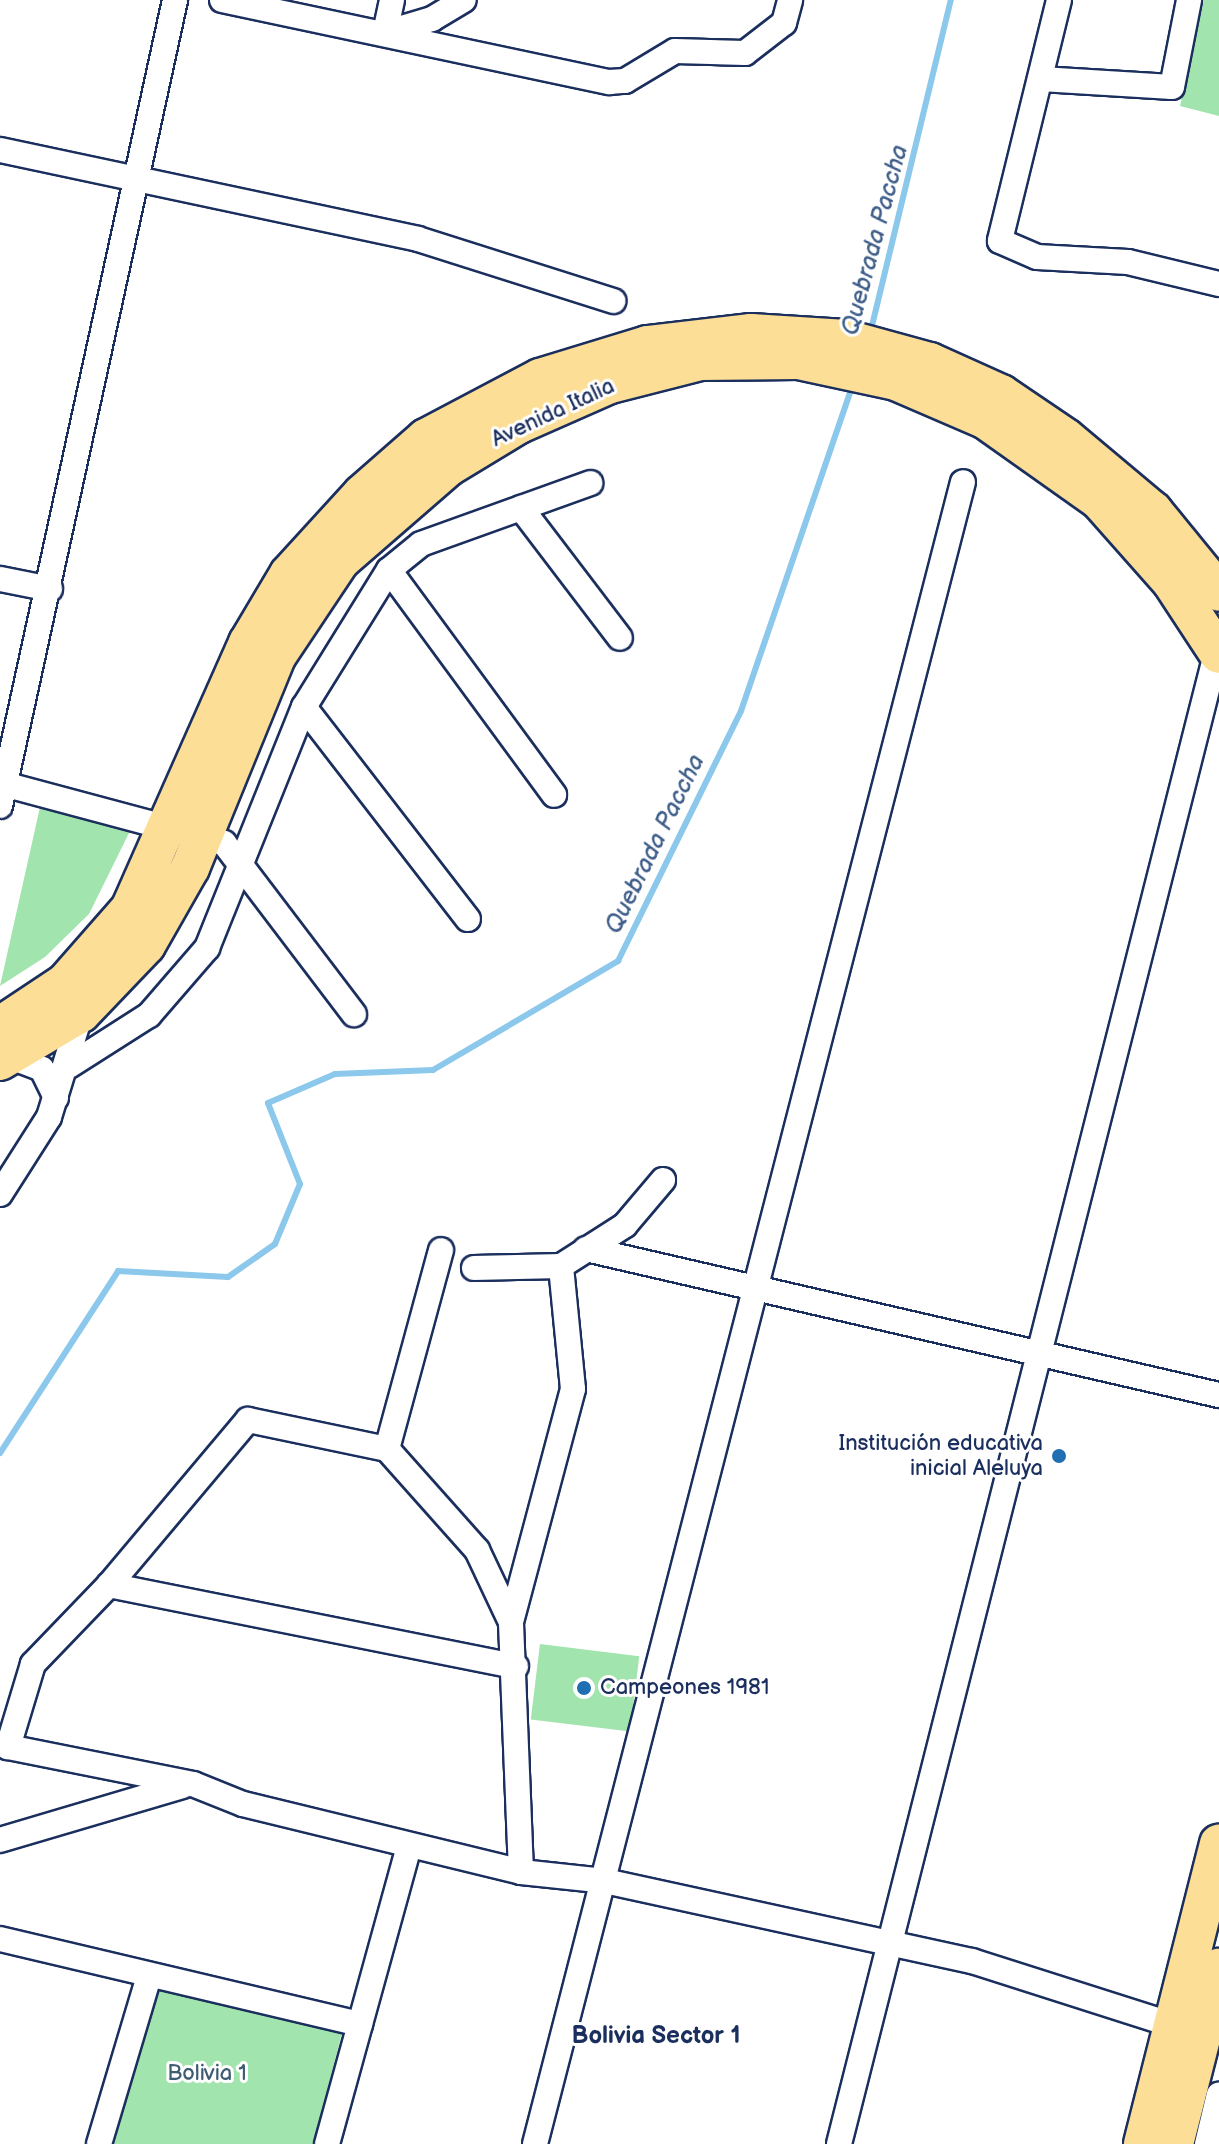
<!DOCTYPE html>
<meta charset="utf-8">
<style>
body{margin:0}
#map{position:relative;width:1219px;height:2144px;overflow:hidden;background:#fff;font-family:"Balsamiq Sans",sans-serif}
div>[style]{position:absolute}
.green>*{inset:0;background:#a2e4ad;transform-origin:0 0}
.stream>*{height:6px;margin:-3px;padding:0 3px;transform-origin:3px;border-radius:3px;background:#8bc8eb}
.roads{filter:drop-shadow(2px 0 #1b2f5e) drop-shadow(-2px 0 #1b2f5e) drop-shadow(0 2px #1b2f5e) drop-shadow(0 -2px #1b2f5e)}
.street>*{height:24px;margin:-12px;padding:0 12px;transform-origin:12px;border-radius:12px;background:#fff}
.primary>*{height:38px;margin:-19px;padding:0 19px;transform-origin:19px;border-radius:19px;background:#fcde96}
.dots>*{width:22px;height:22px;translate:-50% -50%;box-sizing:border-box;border:4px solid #fff;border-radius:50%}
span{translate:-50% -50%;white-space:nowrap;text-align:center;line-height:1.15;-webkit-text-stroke:6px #fff;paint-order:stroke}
.street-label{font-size:22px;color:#1b2f5e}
.poi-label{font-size:22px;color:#1b2f5e}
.right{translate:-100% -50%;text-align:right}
.left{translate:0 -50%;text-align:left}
.park-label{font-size:22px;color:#3d5c72}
.water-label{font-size:24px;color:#3d5d88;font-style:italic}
.neighbourhood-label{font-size:24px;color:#1b2f5e;font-weight:700}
</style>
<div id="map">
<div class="green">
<i style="clip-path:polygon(1204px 0,1219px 0,1219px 116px,1180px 106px)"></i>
<i style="clip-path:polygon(40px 807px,132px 827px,89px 914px,45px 957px,0 986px)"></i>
<i style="left:540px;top:1644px;width:100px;height:76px;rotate:7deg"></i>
<i style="clip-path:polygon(158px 1990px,342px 2033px,313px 2144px,114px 2144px)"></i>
</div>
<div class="stream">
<i style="left:870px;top:334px;width:344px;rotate:-76.4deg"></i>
<i style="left:0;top:1453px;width:217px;rotate:-57deg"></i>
<i style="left:118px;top:1271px;width:110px;rotate:3.1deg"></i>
<i style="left:228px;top:1277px;width:57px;rotate:-35.1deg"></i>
<i style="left:275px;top:1244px;width:65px;rotate:-67.4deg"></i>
<i style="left:300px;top:1184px;width:87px;rotate:-111.6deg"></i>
<i style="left:268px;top:1103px;width:73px;rotate:-23.4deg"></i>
<i style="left:335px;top:1074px;width:98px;rotate:-2.3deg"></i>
<i style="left:433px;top:1070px;width:215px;rotate:-30.5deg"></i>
<i style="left:618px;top:961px;width:279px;rotate:-63.8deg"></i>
<i style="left:741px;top:711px;width:343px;rotate:-71.1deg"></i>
</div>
<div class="roads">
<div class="street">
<i style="left:222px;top:0;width:396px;rotate:12deg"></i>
<i style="left:609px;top:82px;width:16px;rotate:-4deg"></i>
<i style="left:625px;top:81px;width:58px;rotate:-31deg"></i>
<i style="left:675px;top:51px;width:70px;rotate:1.6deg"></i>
<i style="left:745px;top:53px;width:49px;rotate:-37.6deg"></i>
<i style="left:784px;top:23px;width:24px;rotate:-75deg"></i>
<i style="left:392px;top:0;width:34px;rotate:102deg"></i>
<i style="left:385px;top:33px;width:49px;rotate:-16.6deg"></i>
<i style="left:432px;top:19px;width:37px;rotate:-31deg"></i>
<i style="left:1059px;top:0;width:248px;rotate:103.8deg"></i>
<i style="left:1000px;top:241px;width:40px;rotate:23.4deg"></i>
<i style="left:1037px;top:257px;width:91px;rotate:3.1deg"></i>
<i style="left:1128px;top:262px;width:94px;rotate:13.6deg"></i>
<i style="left:1041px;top:79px;width:131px;rotate:3.5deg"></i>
<i style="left:1172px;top:87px;width:89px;rotate:-78.9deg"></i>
<i style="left:0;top:150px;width:427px;rotate:12deg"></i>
<i style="left:418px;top:239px;width:205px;rotate:17.6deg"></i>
<i style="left:521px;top:508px;width:163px;rotate:52.7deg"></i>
<i style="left:389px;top:570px;width:279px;rotate:53.7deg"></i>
<i style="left:0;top:579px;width:51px;rotate:11.3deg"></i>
<i style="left:304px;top:707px;width:268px;rotate:52.3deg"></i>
<i style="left:0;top:783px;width:232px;rotate:15deg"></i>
<i style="left:224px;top:843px;width:215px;rotate:52.8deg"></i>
<i style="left:0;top:806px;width:825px;rotate:-77.75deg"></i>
<i style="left:11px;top:1057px;width:33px;rotate:21deg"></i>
<i style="left:42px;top:1069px;width:32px;rotate:64deg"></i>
<i style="left:69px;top:1066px;width:95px;rotate:-32.5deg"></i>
<i style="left:149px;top:1015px;width:89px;rotate:-49.1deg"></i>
<i style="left:207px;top:948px;width:260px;rotate:-68.1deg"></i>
<i style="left:304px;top:707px;width:161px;rotate:-58.2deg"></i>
<i style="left:389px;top:570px;width:41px;rotate:-39.1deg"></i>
<i style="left:421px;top:544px;width:180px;rotate:-19.8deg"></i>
<i style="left:0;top:1194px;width:91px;rotate:-57.5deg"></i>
<i style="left:49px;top:1117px;width:109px;rotate:-72.9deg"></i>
<i style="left:586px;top:1249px;width:650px;rotate:12.99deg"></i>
<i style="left:474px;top:1268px;width:87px;rotate:-1.3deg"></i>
<i style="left:387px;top:1449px;width:206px;rotate:-74.8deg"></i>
<i style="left:109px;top:1585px;width:415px;rotate:11.3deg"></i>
<i style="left:511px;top:1622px;width:241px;rotate:-75.1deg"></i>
<i style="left:573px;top:1389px;width:124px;rotate:-95.6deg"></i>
<i style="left:561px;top:1266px;width:76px;rotate:-32.6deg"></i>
<i style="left:625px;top:1225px;width:59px;rotate:-49.8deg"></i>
<i style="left:0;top:1840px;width:190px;rotate:-16.5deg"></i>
<i style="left:521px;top:1872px;width:250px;rotate:-92.3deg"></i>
<i style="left:511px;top:1622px;width:80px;rotate:-115.3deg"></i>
<i style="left:477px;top:1550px;width:135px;rotate:-131.7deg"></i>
<i style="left:387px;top:1449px;width:142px;rotate:-168.2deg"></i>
<i style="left:248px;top:1420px;width:216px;rotate:130.1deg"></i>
<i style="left:109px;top:1585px;width:110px;rotate:133.9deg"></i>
<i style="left:33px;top:1664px;width:87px;rotate:106.8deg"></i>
<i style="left:8px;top:1747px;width:189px;rotate:11.3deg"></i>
<i style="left:193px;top:1784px;width:54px;rotate:21.8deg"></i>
<i style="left:243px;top:1804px;width:286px;rotate:13.7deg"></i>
<i style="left:521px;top:1872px;width:84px;rotate:6.1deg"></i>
<i style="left:605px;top:1881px;width:376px;rotate:12.3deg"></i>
<i style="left:972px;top:1961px;width:211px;rotate:17.7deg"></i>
<i style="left:0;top:1939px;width:370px;rotate:13.3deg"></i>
<i style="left:99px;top:2144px;width:175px;rotate:-73.4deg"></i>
<i style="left:327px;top:2144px;width:308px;rotate:-74.6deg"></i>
<i style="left:535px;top:2144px;width:1716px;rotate:-75.56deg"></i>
<i style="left:839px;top:2144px;width:1549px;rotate:-75.8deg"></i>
<i style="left:1207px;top:2144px;width:51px;rotate:-76.5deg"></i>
</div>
<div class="primary">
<i style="left:0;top:1026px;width:78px;rotate:-33.5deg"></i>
<i style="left:65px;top:983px;width:98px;rotate:-48.7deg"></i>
<i style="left:130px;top:909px;width:291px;rotate:-66.1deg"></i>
<i style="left:248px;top:643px;width:80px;rotate:-59.3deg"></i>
<i style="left:289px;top:574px;width:108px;rotate:-47.6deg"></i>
<i style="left:362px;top:494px;width:85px;rotate:-41.2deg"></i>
<i style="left:426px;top:438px;width:129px;rotate:-27.8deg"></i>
<i style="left:540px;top:378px;width:112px;rotate:-17.1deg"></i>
<i style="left:647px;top:345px;width:105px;rotate:-6.6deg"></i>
<i style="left:751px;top:333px;width:95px;rotate:3.6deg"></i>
<i style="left:846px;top:339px;width:87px;rotate:15.3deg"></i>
<i style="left:930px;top:362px;width:78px;rotate:24.3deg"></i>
<i style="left:1001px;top:394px;width:78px;rotate:34.1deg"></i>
<i style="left:1066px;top:438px;width:114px;rotate:40deg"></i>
<i style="left:1153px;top:511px;width:104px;rotate:50.8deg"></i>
<i style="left:0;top:1061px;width:94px;rotate:-30.7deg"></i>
<i style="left:81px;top:1013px;width:94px;rotate:-46.3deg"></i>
<i style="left:146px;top:945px;width:89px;rotate:-60.3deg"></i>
<i style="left:190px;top:868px;width:228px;rotate:-67.8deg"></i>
<i style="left:276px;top:657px;width:115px;rotate:-56.3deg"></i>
<i style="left:340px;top:561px;width:143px;rotate:-41deg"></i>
<i style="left:448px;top:467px;width:83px;rotate:-31.2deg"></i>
<i style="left:519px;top:424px;width:99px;rotate:-23.7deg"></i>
<i style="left:610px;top:384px;width:93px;rotate:-14.3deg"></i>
<i style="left:700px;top:361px;width:98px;rotate:-0.6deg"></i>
<i style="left:798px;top:360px;width:100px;rotate:12.1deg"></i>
<i style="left:896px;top:381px;width:98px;rotate:23.4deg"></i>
<i style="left:986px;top:420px;width:138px;rotate:35.3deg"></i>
<i style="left:1099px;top:500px;width:108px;rotate:48.4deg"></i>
<i style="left:1171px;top:581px;width:87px;rotate:56.7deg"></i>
<i style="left:1143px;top:2144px;width:310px;rotate:-75.8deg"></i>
<i style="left:1174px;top:2144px;width:182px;rotate:-75.7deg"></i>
</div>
</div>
<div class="dots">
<i style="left:1059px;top:1456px;background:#1f6fb2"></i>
<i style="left:584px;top:1688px;background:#1f6fb2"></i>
</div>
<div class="street-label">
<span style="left:553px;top:413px;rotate:-25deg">Avenida Italia</span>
</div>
<div class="poi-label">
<span class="right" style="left:1043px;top:1456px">Institución educativa<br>inicial Aleluya</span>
<span class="left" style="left:600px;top:1688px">Campeones 1981</span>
</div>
<div class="park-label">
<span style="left:207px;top:2074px">Bolivia 1</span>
</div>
<div class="water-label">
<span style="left:875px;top:240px;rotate:-75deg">Quebrada Paccha</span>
<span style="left:655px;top:844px;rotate:-64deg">Quebrada Paccha</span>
</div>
<div class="neighbourhood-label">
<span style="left:656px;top:2036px">Bolivia Sector 1</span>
</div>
</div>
